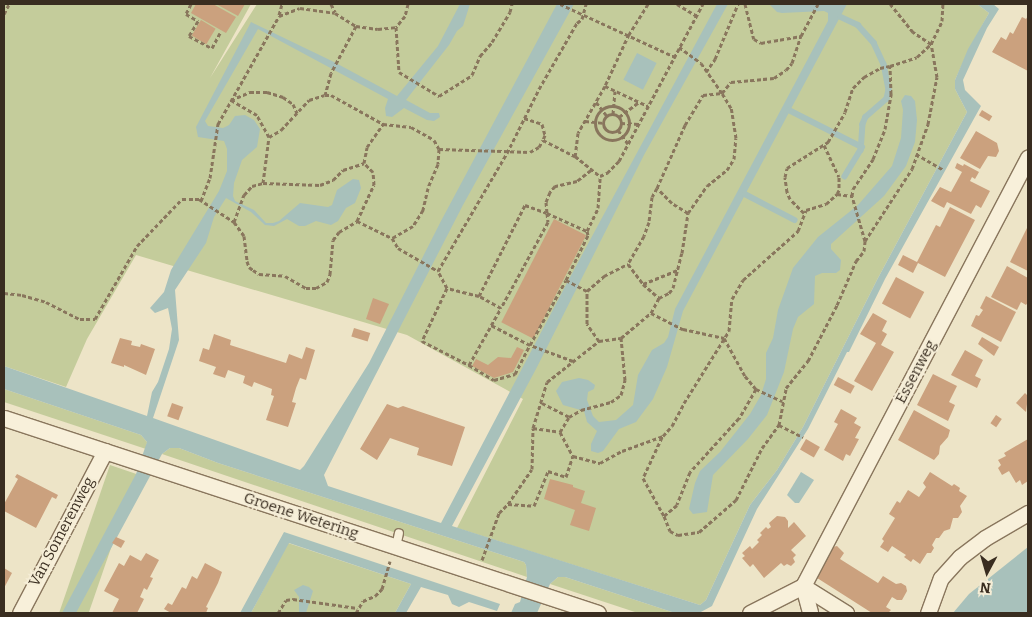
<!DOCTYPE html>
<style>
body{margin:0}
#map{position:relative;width:1032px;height:617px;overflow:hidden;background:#ede4c7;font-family:Bitter,serif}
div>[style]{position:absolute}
.green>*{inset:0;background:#c4cc9b;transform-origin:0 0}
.water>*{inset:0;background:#a8c1bb;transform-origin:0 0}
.stream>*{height:5.5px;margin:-2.75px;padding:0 2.75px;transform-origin:2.75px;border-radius:2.75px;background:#a8c1bb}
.building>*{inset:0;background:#cba17e;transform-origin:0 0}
.path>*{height:3px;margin-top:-1.5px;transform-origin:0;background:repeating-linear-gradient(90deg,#89765d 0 4px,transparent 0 6.5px)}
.path>.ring{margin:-1.5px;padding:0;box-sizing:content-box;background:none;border:3px solid #89765d;border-radius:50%}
.roads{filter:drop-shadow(1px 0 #89765d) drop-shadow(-1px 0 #89765d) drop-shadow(0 1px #89765d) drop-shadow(0 -1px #89765d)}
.service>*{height:8px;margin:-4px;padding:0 4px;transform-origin:4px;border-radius:4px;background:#f8f0da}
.minor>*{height:15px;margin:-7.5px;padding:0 7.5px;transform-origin:7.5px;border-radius:7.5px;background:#f8f0da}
span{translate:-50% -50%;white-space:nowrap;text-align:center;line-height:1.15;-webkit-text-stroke:4px #f5edd6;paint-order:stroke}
.street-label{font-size:15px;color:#392d20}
.frame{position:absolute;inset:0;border:5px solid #392d20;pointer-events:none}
.north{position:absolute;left:962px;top:547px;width:50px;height:50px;-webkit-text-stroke:4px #f5edd6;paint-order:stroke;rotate:186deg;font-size:14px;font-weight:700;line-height:20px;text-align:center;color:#392d20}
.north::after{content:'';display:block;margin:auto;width:18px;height:22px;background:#392d20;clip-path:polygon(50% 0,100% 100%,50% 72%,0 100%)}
</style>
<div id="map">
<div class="green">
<i style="clip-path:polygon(4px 4px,251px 4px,210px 78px,257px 4px,977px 4px,989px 13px,969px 49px,955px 80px,955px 89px,967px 112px,878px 278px,803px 427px,777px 470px,750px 505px,706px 600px,700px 605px,457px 528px,523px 399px,407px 335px,136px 255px,87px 339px,66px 387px,4px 366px)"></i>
<i style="clip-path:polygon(4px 389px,141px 435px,147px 442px,146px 449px,4px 402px)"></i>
<i style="clip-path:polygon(170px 448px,179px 448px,218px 463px,524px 562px,526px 565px,527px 577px,162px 454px)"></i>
<i style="left:110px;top:465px;width:28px;height:167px;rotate:19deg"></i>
<i style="clip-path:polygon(288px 543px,411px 584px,395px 613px,251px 613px)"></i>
<i style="clip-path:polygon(558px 577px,565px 577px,675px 613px,638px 613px,550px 584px)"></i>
</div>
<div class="water">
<i style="clip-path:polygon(460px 4px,470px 4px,463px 26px,457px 31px,449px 45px,406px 100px,430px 113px,439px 113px,440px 117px,434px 121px,427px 120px,404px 108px,392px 117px,386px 116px,385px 108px,388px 99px,258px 29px,205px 121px,208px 126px,223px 128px,229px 125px,235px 116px,245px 115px,254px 120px,260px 129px,257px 147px,242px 160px,234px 183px,233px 196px,235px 201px,254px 210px,266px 223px,273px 223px,279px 221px,300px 203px,328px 207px,332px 205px,337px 190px,353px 179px,359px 180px,361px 188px,355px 203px,346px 208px,338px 221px,331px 225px,316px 221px,305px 226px,299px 226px,287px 219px,274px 226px,265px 225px,251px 212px,226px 198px,214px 217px,206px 243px,175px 290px,179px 340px,153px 418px,300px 470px,304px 466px,369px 363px,441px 221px,557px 4px,574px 4px,463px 205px,324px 475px,328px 486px,441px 523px,568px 281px,717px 4px,728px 4px,644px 155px,536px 369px,452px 526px,700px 605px,706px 600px,750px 505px,777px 470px,803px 427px,878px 278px,967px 112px,955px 89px,955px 80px,968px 49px,989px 13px,977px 4px,993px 4px,999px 9px,987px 28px,963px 80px,965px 90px,981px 106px,885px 279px,849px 352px,847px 352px,808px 429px,757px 509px,712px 606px,699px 613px,675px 613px,565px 577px,558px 577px,550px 584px,537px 613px,511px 613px,515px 604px,520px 602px,527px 577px,526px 565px,524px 562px,218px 463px,179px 448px,170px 448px,162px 454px,76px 613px,62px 613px,136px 474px,147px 442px,141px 435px,4px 389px,4px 366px,147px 416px,152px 392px,158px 382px,169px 349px,172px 329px,168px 308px,155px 313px,150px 308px,164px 292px,171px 270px,219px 191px,227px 171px,227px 149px,224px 141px,198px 137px,196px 127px,251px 22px,334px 62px,397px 96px,438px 46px)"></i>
<i style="clip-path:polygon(769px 4px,847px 4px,683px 311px,667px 367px,653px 399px,636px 422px,619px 429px,603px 451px,598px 453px,591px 451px,591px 444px,597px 431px,587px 422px,584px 411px,563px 405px,556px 391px,562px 382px,579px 378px,588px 380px,595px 385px,594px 389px,588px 392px,587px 400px,593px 416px,599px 422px,616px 420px,633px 405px,638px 375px,652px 350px,664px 343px,668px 337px,675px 309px,828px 21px,828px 13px,824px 11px,782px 13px,777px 12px)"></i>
<i style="left:637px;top:53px;width:22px;height:30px;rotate:27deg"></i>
<i style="clip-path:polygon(905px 95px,911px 96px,915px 101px,917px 120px,915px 142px,906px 166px,884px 196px,831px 244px,831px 249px,841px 260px,840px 270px,836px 273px,822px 273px,815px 276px,814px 304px,798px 317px,793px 329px,784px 372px,767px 415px,748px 439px,713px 475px,707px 512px,693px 514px,689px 509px,695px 483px,700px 471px,720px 452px,750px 414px,761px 395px,766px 379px,766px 353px,773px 338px,778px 310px,793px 268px,818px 237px,858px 205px,892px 166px,901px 138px,903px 110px,901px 101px)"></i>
<i style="clip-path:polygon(801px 472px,814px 480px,799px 503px,795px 503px,787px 495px)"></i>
<i style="clip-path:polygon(284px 532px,500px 604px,497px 611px,469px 602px,459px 607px,452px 604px,448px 595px,421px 587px,406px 613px,395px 613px,411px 584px,289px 543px,251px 613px,240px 613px)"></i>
<i style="clip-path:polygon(1028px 547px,1028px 613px,953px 613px,969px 594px)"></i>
<i style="clip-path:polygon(303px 585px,309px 587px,313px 591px,306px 613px,299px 613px,299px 597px,294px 590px)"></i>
</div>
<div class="stream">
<i style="left:841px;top:17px;width:19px;rotate:25deg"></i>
<i style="left:858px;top:25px;width:24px;rotate:48deg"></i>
<i style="left:874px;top:43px;width:23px;rotate:65deg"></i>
<i style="left:884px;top:64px;width:26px;rotate:79deg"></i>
<i style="left:889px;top:90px;width:9px;rotate:103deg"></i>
<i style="left:887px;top:99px;width:28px;rotate:139deg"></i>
<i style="left:866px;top:117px;width:8px;rotate:113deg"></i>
<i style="left:863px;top:124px;width:26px;rotate:94deg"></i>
<i style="left:861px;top:150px;width:31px;rotate:121deg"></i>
<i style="left:789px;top:110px;width:82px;rotate:26.9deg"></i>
<i style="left:745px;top:194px;width:56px;rotate:27.5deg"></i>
</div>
<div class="building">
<i style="clip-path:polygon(196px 4px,213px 4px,236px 17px,226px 33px,191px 13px)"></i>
<i style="clip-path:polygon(216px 4px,245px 4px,238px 16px)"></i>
<i style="clip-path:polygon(1028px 16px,1028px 71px,992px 52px,1001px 37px,1006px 40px,1010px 32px,1013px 34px,1022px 17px,1026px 19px)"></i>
<i style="left:201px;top:20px;width:17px;height:18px;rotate:31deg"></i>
<i style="left:982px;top:110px;width:12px;height:6px;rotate:31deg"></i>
<i style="clip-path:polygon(976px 131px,997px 143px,999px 151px,996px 157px,988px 156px,980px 169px,960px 158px)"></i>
<i style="clip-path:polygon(957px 163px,963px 166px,964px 164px,979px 172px,975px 179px,972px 177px,970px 181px,990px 191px,981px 208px,976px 205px,971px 214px,947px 202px,944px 208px,931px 201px,940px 187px,951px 192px,962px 172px,955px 168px)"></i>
<i style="clip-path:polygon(950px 207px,975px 220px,945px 277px,918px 263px,913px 273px,898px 265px,903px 255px,917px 262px,936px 225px,940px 227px)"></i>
<i style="left:554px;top:219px;width:36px;height:116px;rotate:27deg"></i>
<i style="clip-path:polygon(1028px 226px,1028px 271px,1010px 262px)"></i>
<i style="clip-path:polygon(1007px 266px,1028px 278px,1028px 302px,1026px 305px,1021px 302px,1017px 310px,991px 297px)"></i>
<i style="left:896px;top:277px;width:32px;height:30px;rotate:28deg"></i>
<i style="clip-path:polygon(986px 296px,1016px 312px,1001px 342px,971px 326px,976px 315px,979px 316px,983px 310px,980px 308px)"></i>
<i style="clip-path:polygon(373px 298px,389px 304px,380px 324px,366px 319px)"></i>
<i style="clip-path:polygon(873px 313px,887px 321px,882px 331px,887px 334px,881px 345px,894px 352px,872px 391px,854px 381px,876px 343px,860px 334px)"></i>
<i style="left:354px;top:328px;width:17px;height:9px;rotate:17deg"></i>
<i style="clip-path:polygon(214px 334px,231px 340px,230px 345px,286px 363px,289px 354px,302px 359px,306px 347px,315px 350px,306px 380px,300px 378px,296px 388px,292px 402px,296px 403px,288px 427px,266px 420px,274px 396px,271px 395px,272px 389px,254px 382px,252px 387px,243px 383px,245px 376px,228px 370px,225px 378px,213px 374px,216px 367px,199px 361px,203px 348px,209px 350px)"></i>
<i style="clip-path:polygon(982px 337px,999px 347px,994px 356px,978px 344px)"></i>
<i style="clip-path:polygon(120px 338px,132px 341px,131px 345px,140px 347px,141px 344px,155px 349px,146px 375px,124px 365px,124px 367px,111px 363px)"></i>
<i style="clip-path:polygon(517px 347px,524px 350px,513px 372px,494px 378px,472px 366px,476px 359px,488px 365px,498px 357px,511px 358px)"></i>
<i style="clip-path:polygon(965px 350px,983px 360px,975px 376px,981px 379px,977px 388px,951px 375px)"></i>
<i style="clip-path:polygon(933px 374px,957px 386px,949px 402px,955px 405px,948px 421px,917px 405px)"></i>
<i style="left:838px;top:377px;width:19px;height:9px;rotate:28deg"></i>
<i style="clip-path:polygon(1025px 393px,1028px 396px,1026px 412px,1016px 403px)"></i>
<i style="left:172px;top:403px;width:12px;height:14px;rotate:20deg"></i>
<i style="clip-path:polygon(387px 404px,398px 408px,403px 406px,465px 427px,452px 466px,417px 455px,419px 448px,390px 438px,377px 460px,360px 449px)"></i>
<i style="clip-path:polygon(841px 409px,857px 418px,854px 423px,861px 427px,855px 438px,859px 439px,850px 456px,846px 454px,843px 461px,824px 450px,838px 424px,834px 422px)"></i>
<i style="clip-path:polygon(914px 410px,950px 430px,948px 437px,940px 446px,939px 454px,934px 460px,898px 440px)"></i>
<i style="left:996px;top:415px;width:7px;height:10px;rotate:34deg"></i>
<i style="left:806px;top:439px;width:16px;height:12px;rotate:30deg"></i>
<i style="clip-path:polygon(1028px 439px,1028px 481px,1022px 485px,1020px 480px,1016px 483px,1009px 471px,1002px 475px,998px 468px,1001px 465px,998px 460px,1006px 456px,1004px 453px)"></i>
<i style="clip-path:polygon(930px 472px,952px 486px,954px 484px,960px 488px,959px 491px,967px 496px,960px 506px,962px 512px,958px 518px,953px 518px,950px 529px,944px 531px,939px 538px,936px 538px,932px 545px,934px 548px,931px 553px,927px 553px,920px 564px,913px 559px,911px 562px,904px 557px,906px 555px,892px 546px,888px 552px,880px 547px,884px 541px,882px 539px,895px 518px,889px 514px,897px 501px,900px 503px,908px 490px,919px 497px,926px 487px,923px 483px)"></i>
<i style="clip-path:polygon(17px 474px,58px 495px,56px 499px,52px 497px,36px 528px,4px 511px,4px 504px,18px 479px,15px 477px)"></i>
<i style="clip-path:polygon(550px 479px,573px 485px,573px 487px,585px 491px,581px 503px,596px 508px,589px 531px,570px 525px,575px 510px,544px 499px)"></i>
<i style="clip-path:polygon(777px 516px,785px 517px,788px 521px,788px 528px,794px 522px,806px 536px,791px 550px,796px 555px,793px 558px,795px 562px,791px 566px,787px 564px,784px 566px,781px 563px,764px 578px,753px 564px,750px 567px,742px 558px,745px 556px,742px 553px,750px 546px,752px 549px,759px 542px,757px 540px,762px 535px,760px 533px,766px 527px,768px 529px,771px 527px,769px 523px)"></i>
<i style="clip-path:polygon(116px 537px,125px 541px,121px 548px,112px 543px)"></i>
<i style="clip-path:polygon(837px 546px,844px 553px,840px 559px,878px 583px,883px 576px,896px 584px,901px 583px,906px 586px,907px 591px,902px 600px,897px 600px,892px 597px,886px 607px,891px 610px,888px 613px,872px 613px,814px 576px,833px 547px)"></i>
<i style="clip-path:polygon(146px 553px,159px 560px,150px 577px,153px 578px,147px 590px,144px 588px,140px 597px,144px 599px,137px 613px,112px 613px,119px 599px,104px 591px,119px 563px,124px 566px,130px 555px,141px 561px)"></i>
<i style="clip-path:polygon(205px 563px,222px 572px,218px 583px,206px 607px,208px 608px,206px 613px,171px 613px,164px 609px,168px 603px,172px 605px,182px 587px,186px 589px,192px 576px,197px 579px)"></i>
<i style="clip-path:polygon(4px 568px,12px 573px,4px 588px)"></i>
</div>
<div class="path">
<i style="left:191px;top:4px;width:11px;rotate:117deg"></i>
<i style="left:186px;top:14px;width:14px;rotate:30deg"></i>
<i style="left:198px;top:21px;width:17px;rotate:121deg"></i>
<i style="left:189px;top:36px;width:26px;rotate:28deg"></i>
<i style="left:212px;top:48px;width:17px;rotate:-62deg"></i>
<i style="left:331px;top:4px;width:9px;rotate:63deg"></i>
<i style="left:408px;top:4px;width:12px;rotate:104deg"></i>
<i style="left:405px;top:16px;width:14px;rotate:129deg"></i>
<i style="left:396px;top:27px;width:45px;rotate:86.2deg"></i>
<i style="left:399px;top:72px;width:47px;rotate:31deg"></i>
<i style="left:439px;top:96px;width:39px;rotate:-32deg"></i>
<i style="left:472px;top:75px;width:21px;rotate:-67deg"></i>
<i style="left:480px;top:56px;width:18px;rotate:-49deg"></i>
<i style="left:492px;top:42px;width:35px;rotate:-59deg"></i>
<i style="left:510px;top:12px;width:8px;rotate:-76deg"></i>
<i style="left:560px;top:4px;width:127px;rotate:24.7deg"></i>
<i style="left:648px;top:4px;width:36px;rotate:122deg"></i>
<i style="left:629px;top:34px;width:57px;rotate:114.8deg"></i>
<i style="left:605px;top:86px;width:54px;rotate:119.9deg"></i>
<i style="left:578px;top:133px;width:23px;rotate:97deg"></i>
<i style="left:575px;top:156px;width:32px;rotate:39deg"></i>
<i style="left:600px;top:176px;width:8px;rotate:-23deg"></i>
<i style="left:607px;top:173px;width:17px;rotate:-45deg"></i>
<i style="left:619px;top:161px;width:178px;rotate:-61.9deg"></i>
<i style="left:677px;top:4px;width:23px;rotate:31deg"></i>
<i style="left:745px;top:4px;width:36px;rotate:76deg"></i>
<i style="left:754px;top:39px;width:8px;rotate:30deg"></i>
<i style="left:761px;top:43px;width:41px;rotate:-9.9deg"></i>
<i style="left:4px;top:14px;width:11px;rotate:-63deg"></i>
<i style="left:279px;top:15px;width:11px;rotate:-75deg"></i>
<i style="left:356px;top:26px;width:53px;rotate:118deg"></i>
<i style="left:331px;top:73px;width:23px;rotate:105deg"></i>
<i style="left:325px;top:95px;width:6px"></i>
<i style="left:331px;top:95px;width:60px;rotate:29.1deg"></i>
<i style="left:679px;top:47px;width:27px;rotate:36deg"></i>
<i style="left:701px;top:63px;width:37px;rotate:55deg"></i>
<i style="left:706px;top:72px;width:16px;rotate:-55deg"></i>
<i style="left:715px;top:59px;width:60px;rotate:-67.3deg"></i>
<i style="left:605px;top:86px;width:47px;rotate:24.9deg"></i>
<i style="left:596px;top:102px;width:18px;rotate:52deg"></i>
<i class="ring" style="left:595px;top:106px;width:31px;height:31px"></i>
<i style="left:613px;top:114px;width:23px;rotate:-85deg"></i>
<i class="ring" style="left:603px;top:114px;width:15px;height:15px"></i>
<i style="left:619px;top:117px;width:25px;rotate:-37deg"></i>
<i style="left:524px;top:118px;width:19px;rotate:18deg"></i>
<i style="left:542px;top:124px;width:11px;rotate:75deg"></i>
<i style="left:545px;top:135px;width:5px;rotate:112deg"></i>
<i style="left:543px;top:140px;width:36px;rotate:27deg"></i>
<i style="left:585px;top:121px;width:18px;rotate:6deg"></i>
<i style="left:621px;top:123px;width:18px;rotate:3deg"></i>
<i style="left:618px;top:130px;width:17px;rotate:54deg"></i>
<i style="left:269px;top:137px;width:14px;rotate:-30deg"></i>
<i style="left:281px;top:130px;width:41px;rotate:-47deg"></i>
<i style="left:309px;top:100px;width:16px;rotate:-18deg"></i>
<i style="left:824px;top:145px;width:35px;rotate:65deg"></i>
<i style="left:839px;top:177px;width:13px;rotate:90deg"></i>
<i style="left:839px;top:190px;width:4px;rotate:117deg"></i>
<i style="left:439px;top:149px;width:91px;rotate:1.9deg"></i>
<i style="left:530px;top:152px;width:10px;rotate:-29deg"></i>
<i style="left:539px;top:147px;width:8px;rotate:-60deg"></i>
<i style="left:916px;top:154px;width:32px;rotate:30deg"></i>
<i style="left:591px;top:170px;width:18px;rotate:142deg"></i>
<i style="left:577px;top:181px;width:23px;rotate:167deg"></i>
<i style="left:555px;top:186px;width:8px;rotate:130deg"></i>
<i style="left:550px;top:192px;width:11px;rotate:112deg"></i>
<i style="left:546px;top:202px;width:11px;rotate:85deg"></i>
<i style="left:547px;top:213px;width:44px;rotate:24.2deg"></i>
<i style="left:587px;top:231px;width:25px;rotate:-64deg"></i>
<i style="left:598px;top:208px;width:32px;rotate:-86deg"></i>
<i style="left:263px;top:183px;width:57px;rotate:2deg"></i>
<i style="left:320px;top:185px;width:14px;rotate:-21deg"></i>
<i style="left:333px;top:180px;width:14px;rotate:-45deg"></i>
<i style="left:343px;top:170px;width:22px;rotate:-18deg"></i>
<i style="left:364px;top:163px;width:16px;rotate:-79deg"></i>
<i style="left:367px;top:147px;width:28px;rotate:-55deg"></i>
<i style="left:383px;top:124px;width:28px;rotate:6deg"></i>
<i style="left:411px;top:127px;width:26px;rotate:29deg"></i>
<i style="left:434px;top:140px;width:10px;rotate:61deg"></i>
<i style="left:439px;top:149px;width:15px;rotate:94deg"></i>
<i style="left:438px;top:164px;width:26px;rotate:113deg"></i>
<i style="left:428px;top:188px;width:23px;rotate:103deg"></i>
<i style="left:423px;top:210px;width:19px;rotate:122deg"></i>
<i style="left:413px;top:226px;width:24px;rotate:150deg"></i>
<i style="left:657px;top:188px;width:69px;rotate:-66deg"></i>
<i style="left:685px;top:125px;width:35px;rotate:-59deg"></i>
<i style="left:703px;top:95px;width:19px;rotate:-6deg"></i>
<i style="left:201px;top:201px;width:25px;rotate:-69deg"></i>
<i style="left:210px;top:178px;width:55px;rotate:-81.6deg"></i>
<i style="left:218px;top:124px;width:124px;rotate:-60.5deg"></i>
<i style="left:279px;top:16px;width:22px;rotate:-21deg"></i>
<i style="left:300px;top:8px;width:35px;rotate:8deg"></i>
<i style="left:335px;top:13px;width:25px;rotate:32deg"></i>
<i style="left:356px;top:26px;width:22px;rotate:8deg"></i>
<i style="left:378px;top:29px;width:18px;rotate:-6deg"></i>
<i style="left:525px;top:205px;width:23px;rotate:20deg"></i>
<i style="left:547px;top:213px;width:9px;rotate:84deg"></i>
<i style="left:548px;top:222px;width:98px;rotate:118.7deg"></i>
<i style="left:501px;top:308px;width:25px;rotate:-151deg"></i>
<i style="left:479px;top:296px;width:102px;rotate:-63.2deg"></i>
<i style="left:688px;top:213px;width:33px;rotate:-55deg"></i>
<i style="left:707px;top:186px;width:26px;rotate:-39deg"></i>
<i style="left:727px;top:170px;width:13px;rotate:-58deg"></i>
<i style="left:734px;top:159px;width:21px;rotate:-85deg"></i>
<i style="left:736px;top:138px;width:30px;rotate:-99deg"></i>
<i style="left:731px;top:108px;width:17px;rotate:-121deg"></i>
<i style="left:722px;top:93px;width:14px;rotate:-51deg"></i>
<i style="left:731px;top:82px;width:43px;rotate:-5.3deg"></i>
<i style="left:774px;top:78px;width:14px;rotate:-34deg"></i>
<i style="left:786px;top:70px;width:9px;rotate:-49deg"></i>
<i style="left:792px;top:63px;width:28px;rotate:-72deg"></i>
<i style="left:801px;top:36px;width:36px;rotate:-62deg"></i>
<i style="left:804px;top:213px;width:20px;rotate:-135deg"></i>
<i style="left:790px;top:199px;width:8px;rotate:-113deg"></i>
<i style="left:787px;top:192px;width:15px;rotate:-98deg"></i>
<i style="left:785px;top:177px;width:9px;rotate:-77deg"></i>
<i style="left:787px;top:168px;width:49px;rotate:-32.4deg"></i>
<i style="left:828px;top:142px;width:34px;rotate:-60deg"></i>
<i style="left:845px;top:112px;width:25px;rotate:-72deg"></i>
<i style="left:853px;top:88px;width:16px;rotate:-45deg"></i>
<i style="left:864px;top:77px;width:18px;rotate:-29deg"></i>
<i style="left:880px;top:68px;width:10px;rotate:-11deg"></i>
<i style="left:357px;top:221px;width:40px;rotate:-65deg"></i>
<i style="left:374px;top:185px;width:13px;rotate:-94deg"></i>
<i style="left:373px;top:172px;width:13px;rotate:-135deg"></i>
<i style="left:234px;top:222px;width:29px;rotate:-70deg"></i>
<i style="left:244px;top:195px;width:12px;rotate:-48deg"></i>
<i style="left:252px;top:186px;width:11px;rotate:-15deg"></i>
<i style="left:263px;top:183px;width:46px;rotate:-82.6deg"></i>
<i style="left:269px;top:137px;width:25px;rotate:-119deg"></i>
<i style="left:257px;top:115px;width:30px;rotate:-150deg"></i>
<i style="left:231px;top:100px;width:21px;rotate:-23deg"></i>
<i style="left:250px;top:92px;width:17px"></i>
<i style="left:267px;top:92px;width:17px;rotate:17deg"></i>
<i style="left:283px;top:97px;width:12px;rotate:35deg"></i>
<i style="left:293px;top:104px;width:10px;rotate:66deg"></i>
<i style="left:865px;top:241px;width:86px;rotate:-56.9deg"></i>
<i style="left:912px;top:169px;width:48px;rotate:-70.4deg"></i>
<i style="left:928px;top:124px;width:48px;rotate:-79.2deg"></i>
<i style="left:937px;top:77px;width:34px;rotate:-100deg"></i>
<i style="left:931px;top:44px;width:25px;rotate:-64deg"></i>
<i style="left:942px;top:21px;width:17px;rotate:-87deg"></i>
<i style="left:566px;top:280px;width:24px;rotate:28deg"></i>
<i style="left:643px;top:284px;width:38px;rotate:-22deg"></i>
<i style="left:447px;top:288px;width:19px;rotate:-118deg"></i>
<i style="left:438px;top:271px;width:137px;rotate:-59.7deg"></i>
<i style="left:507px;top:153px;width:72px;rotate:-63.4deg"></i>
<i style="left:539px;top:89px;width:76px;rotate:-60.1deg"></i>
<i style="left:577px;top:23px;width:6px;rotate:-39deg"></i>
<i style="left:582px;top:19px;width:16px;rotate:-75deg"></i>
<i style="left:4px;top:293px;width:18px;rotate:6deg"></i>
<i style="left:22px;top:295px;width:25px;rotate:16deg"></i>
<i style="left:46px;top:302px;width:38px;rotate:27deg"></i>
<i style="left:80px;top:319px;width:15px"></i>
<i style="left:95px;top:319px;width:84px;rotate:-60.1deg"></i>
<i style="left:137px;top:246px;width:65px;rotate:-46.2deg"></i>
<i style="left:182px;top:199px;width:17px"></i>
<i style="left:199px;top:199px;width:42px;rotate:33.3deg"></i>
<i style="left:234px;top:222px;width:17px;rotate:54deg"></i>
<i style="left:244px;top:236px;width:25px;rotate:83deg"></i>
<i style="left:247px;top:261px;width:6px;rotate:72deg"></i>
<i style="left:249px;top:267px;width:5px;rotate:37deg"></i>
<i style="left:253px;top:270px;width:7px;rotate:34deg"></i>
<i style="left:259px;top:274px;width:26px;rotate:4deg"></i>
<i style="left:285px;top:276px;width:24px;rotate:30deg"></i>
<i style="left:306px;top:288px;width:10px"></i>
<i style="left:316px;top:288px;width:13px;rotate:-29deg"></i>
<i style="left:327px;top:282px;width:9px;rotate:-69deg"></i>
<i style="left:330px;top:274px;width:34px;rotate:-85deg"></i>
<i style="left:333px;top:240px;width:10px;rotate:-53deg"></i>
<i style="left:339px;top:232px;width:21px;rotate:-31deg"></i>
<i style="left:357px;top:221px;width:39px;rotate:26deg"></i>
<i style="left:392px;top:238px;width:12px;rotate:59deg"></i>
<i style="left:398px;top:248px;width:46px;rotate:29.9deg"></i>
<i style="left:479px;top:296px;width:33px;rotate:-166deg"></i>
<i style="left:447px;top:288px;width:59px;rotate:115.3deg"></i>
<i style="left:422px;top:341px;width:53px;rotate:27.1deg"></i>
<i style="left:469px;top:365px;width:65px;rotate:-60.7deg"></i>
<i style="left:651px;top:313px;width:36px;rotate:27deg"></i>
<i style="left:683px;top:329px;width:42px;rotate:12.4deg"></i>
<i style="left:724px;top:338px;width:43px;rotate:61.1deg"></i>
<i style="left:745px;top:376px;width:17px;rotate:50deg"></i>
<i style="left:756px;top:389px;width:34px;rotate:120deg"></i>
<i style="left:739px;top:418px;width:73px;rotate:132.2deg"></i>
<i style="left:690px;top:472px;width:35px;rotate:112deg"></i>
<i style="left:677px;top:505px;width:17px;rotate:140deg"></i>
<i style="left:664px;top:516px;width:16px;rotate:68deg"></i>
<i style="left:670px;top:531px;width:9px;rotate:27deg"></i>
<i style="left:678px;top:535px;width:21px;rotate:-8deg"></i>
<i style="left:699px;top:532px;width:49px;rotate:-40.9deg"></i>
<i style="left:736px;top:500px;width:58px;rotate:-63.4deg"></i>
<i style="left:762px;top:448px;width:29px;rotate:-54deg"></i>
<i style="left:779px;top:425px;width:38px;rotate:-79deg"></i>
<i style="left:786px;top:388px;width:35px;rotate:-51deg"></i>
<i style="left:808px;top:361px;width:63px;rotate:-62.6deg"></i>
<i style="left:837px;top:305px;width:48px;rotate:-66.6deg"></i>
<i style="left:856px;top:261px;width:13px;rotate:-51deg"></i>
<i style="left:864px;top:251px;width:10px;rotate:-84deg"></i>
<i style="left:865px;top:241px;width:47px;rotate:-106.1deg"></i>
<i style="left:852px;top:196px;width:7px;rotate:-82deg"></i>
<i style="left:853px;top:189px;width:36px;rotate:-56deg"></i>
<i style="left:873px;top:159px;width:32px;rotate:-68deg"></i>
<i style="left:885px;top:129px;width:36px;rotate:-80deg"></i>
<i style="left:891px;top:94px;width:28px;rotate:-92deg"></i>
<i style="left:890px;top:66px;width:28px;rotate:-18deg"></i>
<i style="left:917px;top:57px;width:19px;rotate:-43deg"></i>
<i style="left:931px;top:44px;width:22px;rotate:-146deg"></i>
<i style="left:913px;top:32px;width:36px;rotate:-129deg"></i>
<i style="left:599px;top:341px;width:21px;rotate:-125deg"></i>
<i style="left:587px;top:324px;width:33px;rotate:-90deg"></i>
<i style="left:587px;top:291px;width:23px;rotate:-41deg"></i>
<i style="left:604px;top:276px;width:27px;rotate:-27deg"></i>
<i style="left:573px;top:361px;width:46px;rotate:-159.6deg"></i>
<i style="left:530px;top:345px;width:74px;rotate:-61deg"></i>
<i style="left:566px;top:280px;width:50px;rotate:-63.9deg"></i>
<i style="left:588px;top:235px;width:4px;rotate:-104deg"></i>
<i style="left:469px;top:365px;width:29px;rotate:31deg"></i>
<i style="left:494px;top:380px;width:22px;rotate:-16deg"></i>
<i style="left:515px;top:374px;width:33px;rotate:-63deg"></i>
<i style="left:530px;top:345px;width:44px;rotate:-152.9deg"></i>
<i style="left:756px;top:389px;width:29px;rotate:25deg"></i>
<i style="left:542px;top:403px;width:30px;rotate:27deg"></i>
<i style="left:779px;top:425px;width:27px;rotate:27deg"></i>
<i style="left:533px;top:428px;width:27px;rotate:8deg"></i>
<i style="left:560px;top:432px;width:17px;rotate:-59deg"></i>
<i style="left:569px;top:417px;width:14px;rotate:-30deg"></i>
<i style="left:581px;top:410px;width:31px;rotate:-15deg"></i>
<i style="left:611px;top:402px;width:12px;rotate:-35deg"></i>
<i style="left:621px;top:395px;width:16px;rotate:-75deg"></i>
<i style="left:625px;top:380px;width:42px;rotate:-95.4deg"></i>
<i style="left:560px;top:432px;width:27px;rotate:62deg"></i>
<i style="left:573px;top:456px;width:28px;rotate:15deg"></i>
<i style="left:600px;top:463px;width:25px;rotate:-29deg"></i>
<i style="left:622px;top:451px;width:44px;rotate:-20.1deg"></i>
<i style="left:663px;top:436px;width:13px;rotate:-48deg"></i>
<i style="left:672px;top:426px;width:26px;rotate:-62deg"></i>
<i style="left:684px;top:403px;width:85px;rotate:-58deg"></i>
<i style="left:729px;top:331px;width:32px;rotate:-85deg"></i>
<i style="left:732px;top:299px;width:22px;rotate:-60deg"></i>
<i style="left:743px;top:280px;width:74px;rotate:-41.7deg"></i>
<i style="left:798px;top:231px;width:22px;rotate:-69deg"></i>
<i style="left:806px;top:210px;width:21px;rotate:-17deg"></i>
<i style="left:826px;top:204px;width:15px;rotate:-42deg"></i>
<i style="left:837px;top:194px;width:15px;rotate:8deg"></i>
<i style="left:662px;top:437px;width:45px;rotate:114.9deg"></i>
<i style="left:643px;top:478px;width:43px;rotate:61.1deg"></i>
<i style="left:508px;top:504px;width:26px;rotate:4deg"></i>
<i style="left:534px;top:506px;width:38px;rotate:-68deg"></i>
<i style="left:548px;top:471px;width:19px;rotate:18deg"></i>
<i style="left:566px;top:477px;width:22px;rotate:-72deg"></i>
<i style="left:482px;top:560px;width:50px;rotate:-70.1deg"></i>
<i style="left:499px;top:513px;width:13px;rotate:-45deg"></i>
<i style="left:508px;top:504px;width:42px;rotate:-55.6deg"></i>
<i style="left:532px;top:469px;width:41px;rotate:-88.6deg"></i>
<i style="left:533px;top:428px;width:48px;rotate:-73.1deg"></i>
<i style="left:547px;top:382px;width:66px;rotate:-38.3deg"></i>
<i style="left:599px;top:341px;width:22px;rotate:-8deg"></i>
<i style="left:621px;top:338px;width:39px;rotate:-40deg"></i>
<i style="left:651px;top:313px;width:17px;rotate:-62deg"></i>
<i style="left:659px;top:298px;width:11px;rotate:-27deg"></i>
<i style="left:669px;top:293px;width:6px;rotate:-51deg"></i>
<i style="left:673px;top:288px;width:36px;rotate:-76deg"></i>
<i style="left:682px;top:253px;width:40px;rotate:-81.5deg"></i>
<i style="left:688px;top:213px;width:19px;rotate:-148deg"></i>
<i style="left:672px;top:203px;width:21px;rotate:-135deg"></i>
<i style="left:657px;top:188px;width:10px;rotate:119deg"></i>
<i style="left:652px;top:197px;width:25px;rotate:97deg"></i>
<i style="left:649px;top:222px;width:15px;rotate:110deg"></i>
<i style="left:644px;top:236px;width:32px;rotate:120deg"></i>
<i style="left:628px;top:264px;width:25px;rotate:53deg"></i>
<i style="left:643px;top:284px;width:21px;rotate:41deg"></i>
<i style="left:278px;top:613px;width:15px;rotate:-58deg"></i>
<i style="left:286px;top:600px;width:7px;rotate:-8deg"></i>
<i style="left:293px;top:599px;width:65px;rotate:8deg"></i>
<i style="left:356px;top:613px;width:14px;rotate:-60deg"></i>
<i style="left:363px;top:601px;width:13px;rotate:-23deg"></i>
<i style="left:375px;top:596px;width:10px;rotate:-45deg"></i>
<i style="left:382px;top:589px;width:29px;rotate:-74deg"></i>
</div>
<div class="roads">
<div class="service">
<i style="left:396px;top:547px;width:14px;rotate:-78deg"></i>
</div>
<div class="minor">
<i style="left:4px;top:418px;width:625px;rotate:18.17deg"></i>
<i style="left:803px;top:586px;width:484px;rotate:-62.3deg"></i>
<i style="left:803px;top:586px;width:51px;rotate:32.1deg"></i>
<i style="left:803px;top:586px;width:28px;rotate:75deg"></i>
<i style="left:20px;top:613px;width:183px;rotate:-62.3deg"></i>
<i style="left:750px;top:613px;width:59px;rotate:-27deg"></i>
<i style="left:928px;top:613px;width:37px;rotate:-70deg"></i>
<i style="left:941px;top:578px;width:28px;rotate:-48deg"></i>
<i style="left:960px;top:557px;width:31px;rotate:-37deg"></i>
<i style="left:985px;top:538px;width:50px;rotate:-30.2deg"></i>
</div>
</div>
<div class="street-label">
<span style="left:916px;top:372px;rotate:-62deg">Essenweg</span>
<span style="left:301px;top:516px;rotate:18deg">Groene Wetering</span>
<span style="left:62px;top:532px;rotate:-62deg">Van Somerenweg</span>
</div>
<div class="frame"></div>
<div class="north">N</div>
</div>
